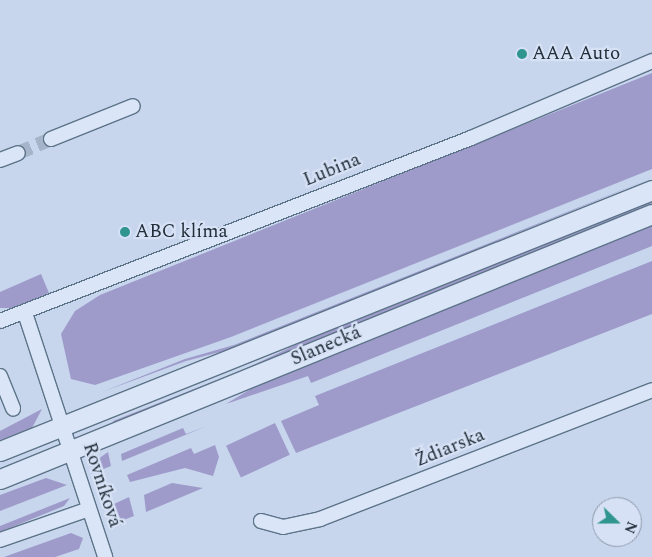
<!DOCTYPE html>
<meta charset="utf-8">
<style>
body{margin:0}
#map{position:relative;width:652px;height:557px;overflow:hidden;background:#c7d5ed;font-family:Spectral,serif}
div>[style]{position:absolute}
.green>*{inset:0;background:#9e9bcb;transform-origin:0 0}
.street-tunnel>*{height:14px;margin-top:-7px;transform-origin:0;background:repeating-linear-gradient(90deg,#a6b4c9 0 14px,transparent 0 21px)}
.roads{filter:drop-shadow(1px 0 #5d7488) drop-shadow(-1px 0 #5d7488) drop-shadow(0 1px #5d7488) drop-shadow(0 -1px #5d7488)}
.street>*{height:14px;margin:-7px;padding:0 7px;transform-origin:7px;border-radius:7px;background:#dae5f8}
.secondary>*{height:19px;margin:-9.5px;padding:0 9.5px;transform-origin:9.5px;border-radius:9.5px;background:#dae5f8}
.dots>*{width:14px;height:14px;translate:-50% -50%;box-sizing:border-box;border:2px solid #d6e1f5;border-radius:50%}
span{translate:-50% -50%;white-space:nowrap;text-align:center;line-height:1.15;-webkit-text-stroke:4.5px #d6e1f5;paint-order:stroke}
.poi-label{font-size:19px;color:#202f39}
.left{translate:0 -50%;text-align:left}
.street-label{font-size:19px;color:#202f39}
.north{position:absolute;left:592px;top:497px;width:50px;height:50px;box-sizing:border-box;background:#d6e1f5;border:1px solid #8d9aaa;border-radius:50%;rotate:112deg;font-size:14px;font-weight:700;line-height:20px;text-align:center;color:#202f39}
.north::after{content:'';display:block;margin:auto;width:18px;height:22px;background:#2f958e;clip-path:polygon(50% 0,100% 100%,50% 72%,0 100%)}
</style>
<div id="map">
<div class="green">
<i style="clip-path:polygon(652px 73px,652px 169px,231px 337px,95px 385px,71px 379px,61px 334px,75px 311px,100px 295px)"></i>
<i style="clip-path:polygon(652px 178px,235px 348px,186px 361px,102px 392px,185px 359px,234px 345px)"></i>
<i style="clip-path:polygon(652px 199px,652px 205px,115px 425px,113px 421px,245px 369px,339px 324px)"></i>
<i style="clip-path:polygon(652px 223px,652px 246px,311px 383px,308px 376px,226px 404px,259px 384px,350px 344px)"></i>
<i style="clip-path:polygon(652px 261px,652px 314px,296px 453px,281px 421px,319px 405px,315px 396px)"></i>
<i style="clip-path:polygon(41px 274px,49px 293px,14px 308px,0 308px,0 292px)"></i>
<i style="clip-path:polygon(42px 409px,32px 428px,0 440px,0 431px)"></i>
<i style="left:275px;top:423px;width:35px;height:54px;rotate:65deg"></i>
<i style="clip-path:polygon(207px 426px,122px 461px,121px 454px,183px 428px,186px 434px)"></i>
<i style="clip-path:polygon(215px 445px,219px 457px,213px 476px,185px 468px,130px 482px,127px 475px,191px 448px,194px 454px)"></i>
<i style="clip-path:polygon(108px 452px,111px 466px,91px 474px,94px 462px)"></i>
<i style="clip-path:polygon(46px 478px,67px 485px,0 511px,0 495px)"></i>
<i style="clip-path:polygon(172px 483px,203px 488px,146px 512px,144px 495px)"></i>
<i style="clip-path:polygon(129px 497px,134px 516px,121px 521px,114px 504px)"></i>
<i style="clip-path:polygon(70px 498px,64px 506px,0 532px,0 526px)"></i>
<i style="clip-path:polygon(71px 533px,83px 538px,79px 549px,55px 557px,4px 557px)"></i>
</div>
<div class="street-tunnel">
<i style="left:18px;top:153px;width:36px;rotate:-23deg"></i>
</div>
<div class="roads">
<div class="street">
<i style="left:51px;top:139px;width:88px;rotate:-21.9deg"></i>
<i style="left:0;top:160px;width:19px;rotate:-21deg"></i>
<i style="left:25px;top:313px;width:257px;rotate:71.8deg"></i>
<i style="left:0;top:321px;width:505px;rotate:-21.23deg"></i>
<i style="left:471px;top:138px;width:197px;rotate:-23deg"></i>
<i style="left:0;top:376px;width:35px;rotate:68deg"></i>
<i style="left:261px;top:521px;width:23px;rotate:15deg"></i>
<i style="left:283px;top:527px;width:38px;rotate:-12deg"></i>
<i style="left:320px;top:519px;width:356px;rotate:-21.2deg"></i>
<i style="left:0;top:540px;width:94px;rotate:-19.2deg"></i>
</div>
<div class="secondary">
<i style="left:0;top:451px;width:702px;rotate:-21.82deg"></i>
<i style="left:0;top:479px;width:704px;rotate:-22.12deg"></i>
</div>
</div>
<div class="dots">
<i style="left:522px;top:54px;background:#2f958e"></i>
<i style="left:125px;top:232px;background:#2f958e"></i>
</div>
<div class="poi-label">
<span class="left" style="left:532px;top:54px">AAA Auto</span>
<span class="left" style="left:135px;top:232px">ABC klíma</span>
</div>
<div class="street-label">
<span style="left:332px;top:170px;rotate:-22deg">Lubina</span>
<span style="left:326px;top:346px;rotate:-23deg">Slanecká</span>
<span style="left:450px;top:448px;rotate:-22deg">Ždiarska</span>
<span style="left:102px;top:485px;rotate:72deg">Rovníková</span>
</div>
<div class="north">N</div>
</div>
